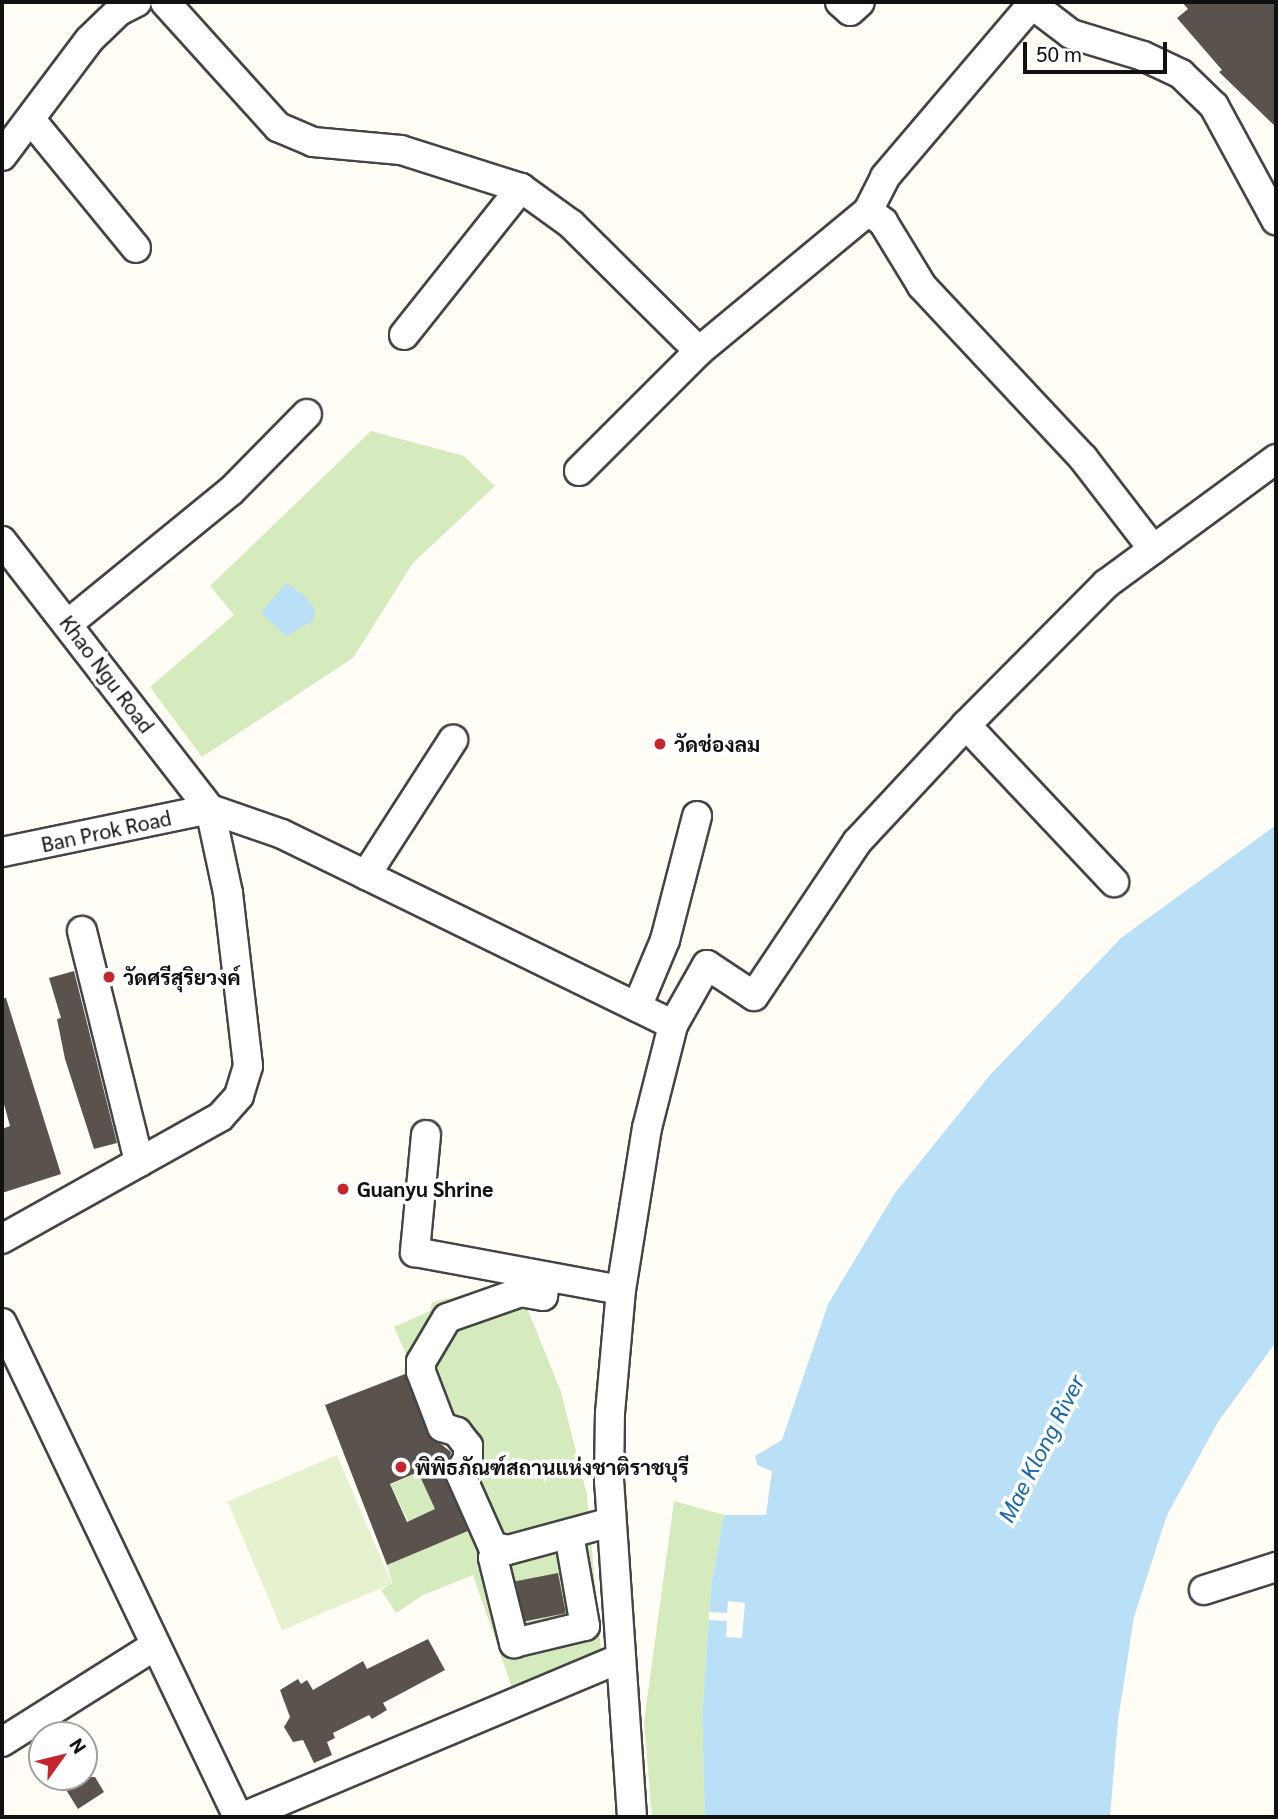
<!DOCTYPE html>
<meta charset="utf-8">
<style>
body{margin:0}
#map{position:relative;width:1278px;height:1819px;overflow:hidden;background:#fffdf5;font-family:Georgia,Sarabun,serif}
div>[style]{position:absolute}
.green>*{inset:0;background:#d5ebbd;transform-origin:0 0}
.pitch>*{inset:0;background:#e6f2cf;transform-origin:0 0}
.water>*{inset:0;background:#b9e0f7}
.pier>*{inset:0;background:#fffdf5}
.building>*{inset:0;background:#5a524d;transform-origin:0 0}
.roads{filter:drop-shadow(2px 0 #444) drop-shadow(-2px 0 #444) drop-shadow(0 2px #444) drop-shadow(0 -2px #444)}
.minor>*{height:28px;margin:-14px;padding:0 14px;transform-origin:14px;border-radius:14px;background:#fff}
.dots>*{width:19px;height:19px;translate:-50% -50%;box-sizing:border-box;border:4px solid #fff;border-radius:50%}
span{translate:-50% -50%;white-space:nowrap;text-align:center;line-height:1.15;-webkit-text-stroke:7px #fff;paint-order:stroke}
.street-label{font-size:21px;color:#111}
.poi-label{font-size:21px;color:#111;font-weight:700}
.left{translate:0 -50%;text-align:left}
.water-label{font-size:23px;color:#1768a6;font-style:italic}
.frame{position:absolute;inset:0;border:4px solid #111;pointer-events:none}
.north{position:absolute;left:28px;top:1721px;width:70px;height:70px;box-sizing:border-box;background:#fff;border:2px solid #a0a0a0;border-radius:50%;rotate:56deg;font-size:19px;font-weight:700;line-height:28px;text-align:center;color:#111}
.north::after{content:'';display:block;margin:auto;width:24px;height:32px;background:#c4262e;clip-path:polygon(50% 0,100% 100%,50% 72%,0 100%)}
.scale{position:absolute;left:1023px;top:42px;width:144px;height:32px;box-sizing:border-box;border:4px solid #111;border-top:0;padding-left:9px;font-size:21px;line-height:24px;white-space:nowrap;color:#111;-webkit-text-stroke:5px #fff;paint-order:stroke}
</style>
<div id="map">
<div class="green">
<i style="clip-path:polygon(371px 431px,464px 456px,495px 486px,413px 563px,353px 658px,202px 757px,150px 687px,234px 615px,210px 586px)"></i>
<i style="clip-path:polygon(517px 1283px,561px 1392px,587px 1495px,601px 1650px,596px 1660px,513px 1691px,473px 1575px,423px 1595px,396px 1613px,381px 1590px,392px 1583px,387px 1565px,471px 1530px,465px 1454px,444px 1440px,394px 1327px,430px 1311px,432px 1302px)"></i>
<i style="left:418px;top:1472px;width:41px;height:30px;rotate:65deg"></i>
<i style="clip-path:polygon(674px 1501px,724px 1515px,711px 1586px,702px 1720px,705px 1817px,652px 1817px,644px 1722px)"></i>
</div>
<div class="pitch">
<i style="left:337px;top:1455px;width:140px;height:119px;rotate:67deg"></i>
</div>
<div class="water">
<i style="clip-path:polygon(286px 583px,304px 595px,315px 610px,313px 621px,286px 636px,261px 613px)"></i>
<i style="clip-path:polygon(1276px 825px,1276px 1342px,1218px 1422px,1167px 1515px,1134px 1617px,1118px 1720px,1110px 1817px,705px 1817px,702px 1720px,711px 1586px,724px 1515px,766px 1515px,772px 1471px,757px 1465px,755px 1456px,782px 1440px,828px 1304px,895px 1193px,990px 1075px,1121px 938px)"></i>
</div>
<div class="pier">
<i style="clip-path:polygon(728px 1601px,745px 1603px,742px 1638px,726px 1637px,727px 1621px,709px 1620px,709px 1612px,727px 1613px)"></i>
</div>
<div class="building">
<i style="clip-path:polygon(1182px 2px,1276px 2px,1276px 127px,1219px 72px,1222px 70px,1177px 18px,1188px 9px)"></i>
<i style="clip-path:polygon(74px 971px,117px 1143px,94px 1149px,65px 1059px,57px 1019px,61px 1018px,49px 978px)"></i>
<i style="clip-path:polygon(2px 998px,6px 998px,61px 1174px,2px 1193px,2px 1129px,10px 1126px,2px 1097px)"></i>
<i style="clip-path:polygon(evenodd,405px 1374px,427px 1433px,451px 1452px,445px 1479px,468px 1531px,387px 1565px,325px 1405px,405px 1374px,418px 1472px,435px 1509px,407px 1522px,390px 1484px,418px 1472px)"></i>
<i style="left:558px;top:1573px;width:41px;height:43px;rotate:79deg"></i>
<i style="clip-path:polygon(428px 1639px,445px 1670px,383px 1703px,387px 1710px,372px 1719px,369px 1715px,333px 1733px,335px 1738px,327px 1742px,332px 1755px,314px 1763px,303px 1740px,293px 1742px,284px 1727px,290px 1717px,280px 1690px,298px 1679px,301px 1684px,307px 1680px,313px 1690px,363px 1661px,367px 1669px)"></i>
<i style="clip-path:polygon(58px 1777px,95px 1777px,104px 1792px,78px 1809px)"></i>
</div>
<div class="roads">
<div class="minor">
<i style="left:165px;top:2px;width:169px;rotate:47.9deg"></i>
<i style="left:278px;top:127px;width:38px;rotate:23deg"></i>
<i style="left:313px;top:142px;width:88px;rotate:5.2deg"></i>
<i style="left:401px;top:150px;width:126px;rotate:17.6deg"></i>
<i style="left:521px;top:188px;width:62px;rotate:35.8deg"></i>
<i style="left:571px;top:224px;width:180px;rotate:44.8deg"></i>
<i style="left:840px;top:2px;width:13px;rotate:42deg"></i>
<i style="left:850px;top:11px;width:13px;rotate:-42deg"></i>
<i style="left:1029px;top:2px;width:53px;rotate:37.3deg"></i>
<i style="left:1071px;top:34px;width:75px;rotate:17deg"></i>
<i style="left:1143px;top:56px;width:42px;rotate:25.3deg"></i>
<i style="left:1181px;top:74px;width:46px;rotate:44.1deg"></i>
<i style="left:1214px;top:106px;width:130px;rotate:61.5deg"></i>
<i style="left:32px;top:121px;width:164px;rotate:50.7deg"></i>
<i style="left:2px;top:156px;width:146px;rotate:-53.1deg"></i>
<i style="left:90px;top:39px;width:40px;rotate:-44deg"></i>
<i style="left:119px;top:11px;width:20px;rotate:-27deg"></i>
<i style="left:868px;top:211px;width:19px;rotate:36deg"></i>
<i style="left:883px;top:222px;width:75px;rotate:58.6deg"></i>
<i style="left:922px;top:286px;width:236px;rotate:46.9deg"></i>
<i style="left:1083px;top:458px;width:115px;rotate:52.4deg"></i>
<i style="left:404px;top:335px;width:188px;rotate:-51.5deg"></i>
<i style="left:579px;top:471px;width:170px;rotate:-45deg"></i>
<i style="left:699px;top:351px;width:219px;rotate:-39.6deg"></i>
<i style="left:868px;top:211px;width:38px;rotate:-63deg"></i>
<i style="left:885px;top:177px;width:227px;rotate:-49.6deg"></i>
<i style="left:2px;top:541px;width:339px;rotate:52.2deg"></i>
<i style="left:210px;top:809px;width:86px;rotate:77.9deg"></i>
<i style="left:228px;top:893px;width:174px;rotate:83.4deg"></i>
<i style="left:248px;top:1066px;width:31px;rotate:107deg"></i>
<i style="left:239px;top:1096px;width:28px;rotate:132deg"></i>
<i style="left:220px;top:1117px;width:250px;rotate:150.8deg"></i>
<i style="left:69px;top:623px;width:209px;rotate:-39.2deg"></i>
<i style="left:231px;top:491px;width:108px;rotate:-45.4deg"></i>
<i style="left:966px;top:725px;width:216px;rotate:46.7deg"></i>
<i style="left:210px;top:809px;width:76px;rotate:19.1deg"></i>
<i style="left:282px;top:834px;width:435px;rotate:26deg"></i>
<i style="left:2px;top:852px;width:212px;rotate:-11.7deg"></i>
<i style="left:366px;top:875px;width:161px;rotate:-57.2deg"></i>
<i style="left:82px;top:931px;width:238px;rotate:76.1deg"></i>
<i style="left:637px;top:1007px;width:73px;rotate:-67.3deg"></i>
<i style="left:665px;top:940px;width:128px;rotate:-75.5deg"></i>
<i style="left:426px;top:1135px;width:118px;rotate:95.4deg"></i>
<i style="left:415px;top:1252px;width:209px;rotate:10.5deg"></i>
<i style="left:546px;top:1277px;width:19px;rotate:99deg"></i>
<i style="left:543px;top:1296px;width:22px;rotate:-170deg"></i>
<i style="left:521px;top:1292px;width:78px;rotate:160.6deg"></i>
<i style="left:447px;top:1318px;width:51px;rotate:120.6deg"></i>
<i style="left:421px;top:1362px;width:10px;rotate:90deg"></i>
<i style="left:421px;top:1372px;width:59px;rotate:69.1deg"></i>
<i style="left:442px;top:1427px;width:16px;rotate:18deg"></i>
<i style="left:457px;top:1432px;width:18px;rotate:52deg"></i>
<i style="left:468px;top:1446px;width:12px;rotate:90deg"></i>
<i style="left:468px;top:1458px;width:17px;rotate:118deg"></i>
<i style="left:460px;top:1473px;width:81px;rotate:66deg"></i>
<i style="left:493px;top:1547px;width:15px;rotate:11deg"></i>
<i style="left:508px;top:1550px;width:107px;rotate:-15.2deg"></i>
<i style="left:2px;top:1323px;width:547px;rotate:64.46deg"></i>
<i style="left:496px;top:1547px;width:11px;rotate:105deg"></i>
<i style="left:493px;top:1558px;width:88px;rotate:76.1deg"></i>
<i style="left:514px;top:1643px;width:73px;rotate:-13.5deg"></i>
<i style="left:585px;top:1626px;width:93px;rotate:-99.9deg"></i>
<i style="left:1204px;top:1590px;width:76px;rotate:-17.7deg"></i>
<i style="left:2px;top:1742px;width:178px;rotate:-32.2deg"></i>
<i style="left:243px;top:1817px;width:408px;rotate:-22.8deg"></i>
<i style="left:632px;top:1817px;width:336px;rotate:-93.9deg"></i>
<i style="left:609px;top:1482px;width:69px;rotate:-89.2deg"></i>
<i style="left:610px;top:1413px;width:123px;rotate:-84.9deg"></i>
<i style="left:621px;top:1290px;width:164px;rotate:-80.9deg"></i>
<i style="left:647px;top:1128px;width:106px;rotate:-75.8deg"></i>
<i style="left:673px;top:1025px;width:69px;rotate:-60.5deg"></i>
<i style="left:707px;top:965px;width:56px;rotate:33.4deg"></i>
<i style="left:754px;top:996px;width:185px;rotate:-56.2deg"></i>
<i style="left:857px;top:842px;width:160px;rotate:-47deg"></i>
<i style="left:966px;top:725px;width:199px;rotate:-45.2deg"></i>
<i style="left:1106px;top:584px;width:211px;rotate:-36.3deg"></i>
</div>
</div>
<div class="dots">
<i style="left:660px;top:744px;background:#c4262e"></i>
<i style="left:109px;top:977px;background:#c4262e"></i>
<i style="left:343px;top:1189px;background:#c4262e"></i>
<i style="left:401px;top:1467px;background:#c4262e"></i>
</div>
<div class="street-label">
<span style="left:107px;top:674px;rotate:53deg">Khao Ngu Road</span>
<span style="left:106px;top:831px;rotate:-12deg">Ban Prok Road</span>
</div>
<div class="poi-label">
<span class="left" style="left:674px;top:744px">วัดช่องลม</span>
<span class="left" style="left:123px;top:977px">วัดศรีสุริยวงค์</span>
<span class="left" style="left:357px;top:1189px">Guanyu Shrine</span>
<span class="left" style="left:415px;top:1467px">พิพิธภัณฑ์สถานแห่งชาติราชบุรี</span>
</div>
<div class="water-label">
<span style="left:1040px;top:1448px;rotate:-63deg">Mae Klong River</span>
</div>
<div class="frame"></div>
<div class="north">N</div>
<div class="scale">50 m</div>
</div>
